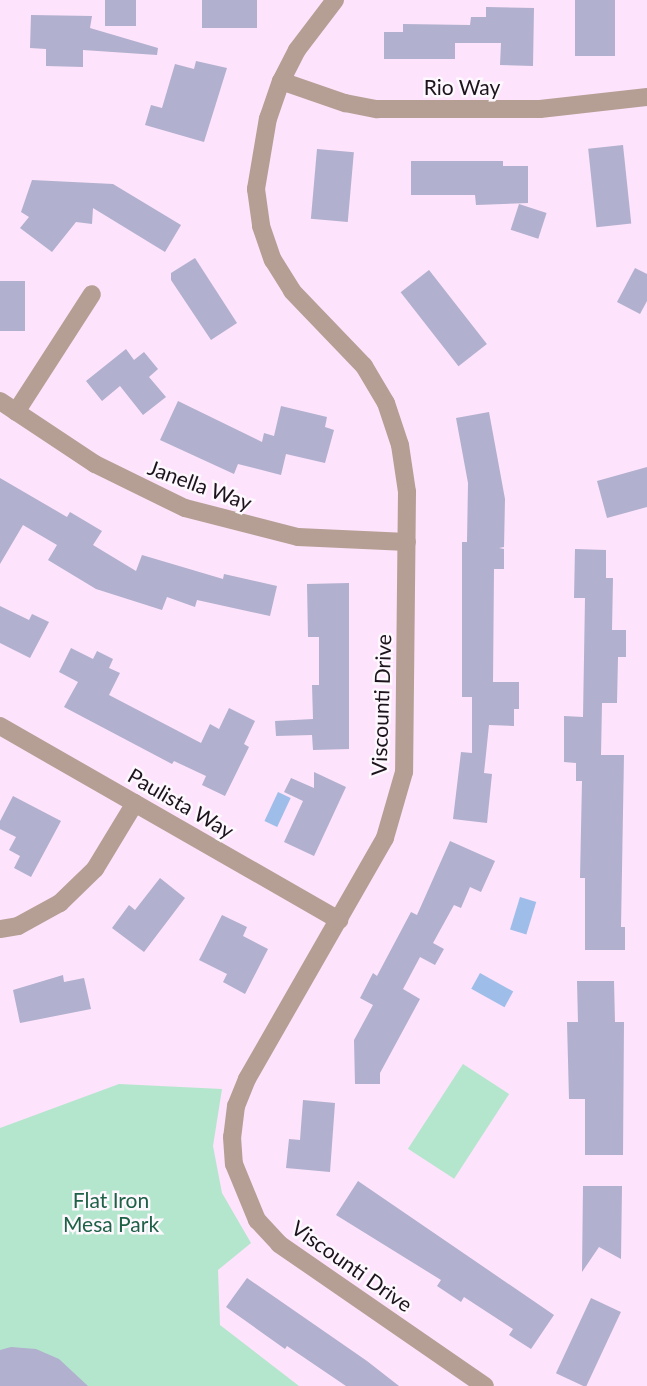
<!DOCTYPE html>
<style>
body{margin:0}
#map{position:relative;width:647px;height:1386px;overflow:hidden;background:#fde3fb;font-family:Lato,sans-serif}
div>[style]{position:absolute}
.green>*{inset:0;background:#b4e6cd;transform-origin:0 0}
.water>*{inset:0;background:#9ebee9;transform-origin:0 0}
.building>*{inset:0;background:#b1b0ce;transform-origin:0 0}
.street>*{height:18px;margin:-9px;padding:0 9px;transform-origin:9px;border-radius:9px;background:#b59e93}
span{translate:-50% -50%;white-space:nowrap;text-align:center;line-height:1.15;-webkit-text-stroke:5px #fdf8fd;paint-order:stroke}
.street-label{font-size:21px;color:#1c131c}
.park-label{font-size:21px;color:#1e6147}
</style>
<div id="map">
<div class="green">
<i style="left:463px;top:1064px;width:55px;height:101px;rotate:33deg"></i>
<i style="clip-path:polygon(119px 1084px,222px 1089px,213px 1146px,222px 1193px,251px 1243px,218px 1270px,220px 1325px,299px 1386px,0 1386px,0 1128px)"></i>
</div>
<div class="water">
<i style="left:278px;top:792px;width:14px;height:32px;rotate:25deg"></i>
<i style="left:520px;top:897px;width:17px;height:34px;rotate:17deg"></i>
<i style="left:480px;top:973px;width:38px;height:18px;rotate:29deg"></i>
</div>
<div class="building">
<i style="left:105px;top:0;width:31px;height:26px"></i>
<i style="left:202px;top:0;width:55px;height:28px"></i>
<i style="left:575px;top:0;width:40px;height:56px"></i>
<i style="clip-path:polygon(486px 7px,534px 8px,533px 66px,500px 65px,501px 43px,455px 43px,455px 59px,384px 59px,384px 32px,403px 32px,403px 24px,470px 25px,471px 17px,486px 17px)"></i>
<i style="clip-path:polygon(31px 15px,92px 16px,90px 28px,158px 48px,157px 55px,83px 50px,83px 67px,46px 66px,46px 49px,30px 48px)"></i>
<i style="clip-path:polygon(196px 61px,227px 68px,204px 142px,145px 125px,151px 105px,162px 108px,175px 64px,194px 69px)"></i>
<i style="left:623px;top:145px;width:79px;height:35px;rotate:84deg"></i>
<i style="left:317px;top:149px;width:37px;height:70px;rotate:5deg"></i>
<i style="clip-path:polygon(411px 161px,503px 161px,503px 166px,528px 166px,528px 203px,476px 205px,475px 195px,411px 195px)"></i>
<i style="clip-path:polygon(32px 180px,113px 184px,181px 225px,165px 252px,93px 208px,92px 224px,76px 222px,52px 252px,20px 228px,29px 217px,21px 212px)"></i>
<i style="left:519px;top:204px;width:29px;height:27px;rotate:18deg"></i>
<i style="clip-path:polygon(195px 258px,237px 323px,211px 340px,171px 280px,171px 273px)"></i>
<i style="clip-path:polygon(635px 268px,647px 274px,647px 301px,640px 314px,617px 302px)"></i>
<i style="left:429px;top:270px;width:94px;height:36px;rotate:52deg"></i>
<i style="left:0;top:281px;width:25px;height:50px"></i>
<i style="clip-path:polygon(126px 349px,134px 360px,144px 352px,158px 369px,149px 377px,166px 397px,143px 415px,120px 386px,102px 401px,86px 381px)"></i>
<i style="clip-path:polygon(178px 401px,262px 442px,264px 433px,274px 436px,281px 406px,327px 417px,325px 427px,334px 430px,325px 463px,286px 454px,281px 475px,238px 464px,234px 474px,160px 440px)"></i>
<i style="clip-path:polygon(489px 412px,505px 499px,504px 547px,499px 548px,504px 549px,504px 569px,494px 569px,493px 682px,519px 682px,519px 709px,514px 709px,514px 726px,489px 725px,484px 773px,492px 774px,487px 823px,453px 819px,461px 752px,472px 753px,472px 697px,462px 697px,462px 542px,467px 542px,468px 483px,456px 418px)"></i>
<i style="clip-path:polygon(647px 467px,647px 507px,607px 518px,597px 481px)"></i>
<i style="clip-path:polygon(0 478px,67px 517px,70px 512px,102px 531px,93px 545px,136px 571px,142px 555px,223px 579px,224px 574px,277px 586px,270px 616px,197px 600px,195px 607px,167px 597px,162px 610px,96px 589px,48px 560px,57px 545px,23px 525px,0 564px)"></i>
<i style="clip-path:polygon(575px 549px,606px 550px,606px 578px,613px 578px,612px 630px,626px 630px,626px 657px,618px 657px,617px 703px,602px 703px,601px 755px,624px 755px,621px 927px,625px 927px,625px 950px,585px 950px,585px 878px,580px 878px,582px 781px,576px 781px,576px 763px,564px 762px,564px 716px,583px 717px,585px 598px,574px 598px)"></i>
<i style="clip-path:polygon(349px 583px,349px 749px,313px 750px,312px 735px,276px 736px,275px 721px,313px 719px,312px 685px,319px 685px,319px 637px,308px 637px,307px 584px)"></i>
<i style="clip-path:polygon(0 606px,29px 620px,32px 614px,49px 622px,30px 658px,0 643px)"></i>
<i style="clip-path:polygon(71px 648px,93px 659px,97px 651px,113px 659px,109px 668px,120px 673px,109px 695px,201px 743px,210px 724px,219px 729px,229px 708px,255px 721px,244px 744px,249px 747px,225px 796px,202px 785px,206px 776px,174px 761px,172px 764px,64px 707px,78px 682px,59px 672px)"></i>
<i style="clip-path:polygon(314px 772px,346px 787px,314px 856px,284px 842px,303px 801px,284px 792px,291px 778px,314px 788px)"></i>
<i style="clip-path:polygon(13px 796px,61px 821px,31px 877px,14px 868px,20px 856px,9px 850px,16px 837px,0 829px,0 821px)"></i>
<i style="clip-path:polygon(450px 841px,495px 861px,481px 892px,470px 887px,461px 908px,454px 905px,433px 943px,444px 949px,435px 965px,420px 957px,403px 989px,420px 999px,380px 1073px,380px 1084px,355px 1084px,354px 1040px,373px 1005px,360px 998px,373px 973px,377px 976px,411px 912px,417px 915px)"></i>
<i style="clip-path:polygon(160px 878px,185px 898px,144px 952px,112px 928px,129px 905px,135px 910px)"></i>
<i style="clip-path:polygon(222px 915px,247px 927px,243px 936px,268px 949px,245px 994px,223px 982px,227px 974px,199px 960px)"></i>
<i style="clip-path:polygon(63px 975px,64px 982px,84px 978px,91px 1009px,20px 1023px,13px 990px)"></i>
<i style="clip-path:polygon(577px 981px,614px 981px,615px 1022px,624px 1022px,623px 1155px,585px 1155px,585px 1099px,569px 1099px,567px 1022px,578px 1022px)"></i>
<i style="clip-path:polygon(303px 1100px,335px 1103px,330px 1172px,286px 1168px,289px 1139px,300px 1140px)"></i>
<i style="clip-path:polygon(358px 1181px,554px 1315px,531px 1349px,509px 1335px,513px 1329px,464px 1297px,461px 1302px,437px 1286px,441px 1280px,336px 1215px)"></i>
<i style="clip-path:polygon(583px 1186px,622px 1186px,621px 1259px,599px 1247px,582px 1272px)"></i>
<i style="clip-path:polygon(247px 1278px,367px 1361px,399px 1386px,346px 1386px,287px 1346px,285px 1349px,226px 1307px)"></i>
<i style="left:591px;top:1298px;width:33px;height:83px;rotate:25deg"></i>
<i style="clip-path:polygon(11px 1347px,36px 1349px,59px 1359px,88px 1386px,0 1386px,0 1350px)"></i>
</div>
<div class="street">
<i style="left:335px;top:0;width:63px;rotate:127.2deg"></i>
<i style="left:297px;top:50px;width:35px;rotate:117deg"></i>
<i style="left:281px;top:81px;width:39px;rotate:109deg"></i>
<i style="left:268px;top:118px;width:72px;rotate:99.6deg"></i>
<i style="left:256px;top:189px;width:37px;rotate:82deg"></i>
<i style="left:261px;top:226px;width:36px;rotate:71deg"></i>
<i style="left:273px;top:260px;width:36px;rotate:58deg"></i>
<i style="left:292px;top:291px;width:104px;rotate:46.2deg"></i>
<i style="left:364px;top:366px;width:43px;rotate:59.3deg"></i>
<i style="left:386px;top:403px;width:44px;rotate:71.6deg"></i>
<i style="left:400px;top:445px;width:48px;rotate:81.5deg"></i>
<i style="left:407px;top:492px;width:280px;rotate:90.6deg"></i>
<i style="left:404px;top:772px;width:69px;rotate:106.1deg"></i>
<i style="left:385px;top:838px;width:278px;rotate:119.8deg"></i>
<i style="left:247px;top:1079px;width:29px;rotate:112deg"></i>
<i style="left:236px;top:1106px;width:31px;rotate:97deg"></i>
<i style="left:232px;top:1137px;width:27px;rotate:86deg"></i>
<i style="left:234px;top:1164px;width:61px;rotate:67.7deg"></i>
<i style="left:257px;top:1220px;width:33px;rotate:47deg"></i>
<i style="left:279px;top:1244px;width:250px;rotate:34.6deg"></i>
<i style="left:281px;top:81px;width:68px;rotate:19deg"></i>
<i style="left:345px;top:103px;width:33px;rotate:11deg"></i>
<i style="left:377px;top:109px;width:163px"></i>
<i style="left:540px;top:109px;width:108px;rotate:-6.4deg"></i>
<i style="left:0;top:401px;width:114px;rotate:33.6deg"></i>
<i style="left:95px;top:464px;width:100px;rotate:26.1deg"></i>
<i style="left:185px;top:508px;width:117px;rotate:14.4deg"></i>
<i style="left:298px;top:537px;width:109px;rotate:2.6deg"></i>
<i style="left:16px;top:412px;width:140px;rotate:-57.2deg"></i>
<i style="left:0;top:726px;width:391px;rotate:29.8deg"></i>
<i style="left:0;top:929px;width:18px;rotate:-9deg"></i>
<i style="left:18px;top:926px;width:48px;rotate:-28.7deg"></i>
<i style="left:60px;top:903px;width:49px;rotate:-44.2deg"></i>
<i style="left:95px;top:869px;width:77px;rotate:-58.8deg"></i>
</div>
<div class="street-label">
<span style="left:462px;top:87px">Rio Way</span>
<span style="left:200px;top:485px;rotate:20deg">Janella Way</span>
<span style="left:381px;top:705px;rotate:-88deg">Viscounti Drive</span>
<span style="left:181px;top:803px;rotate:30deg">Paulista Way</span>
<span style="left:352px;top:1266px;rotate:35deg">Viscounti Drive</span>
</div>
<div class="park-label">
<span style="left:111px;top:1212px">Flat Iron<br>Mesa Park</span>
</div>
</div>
